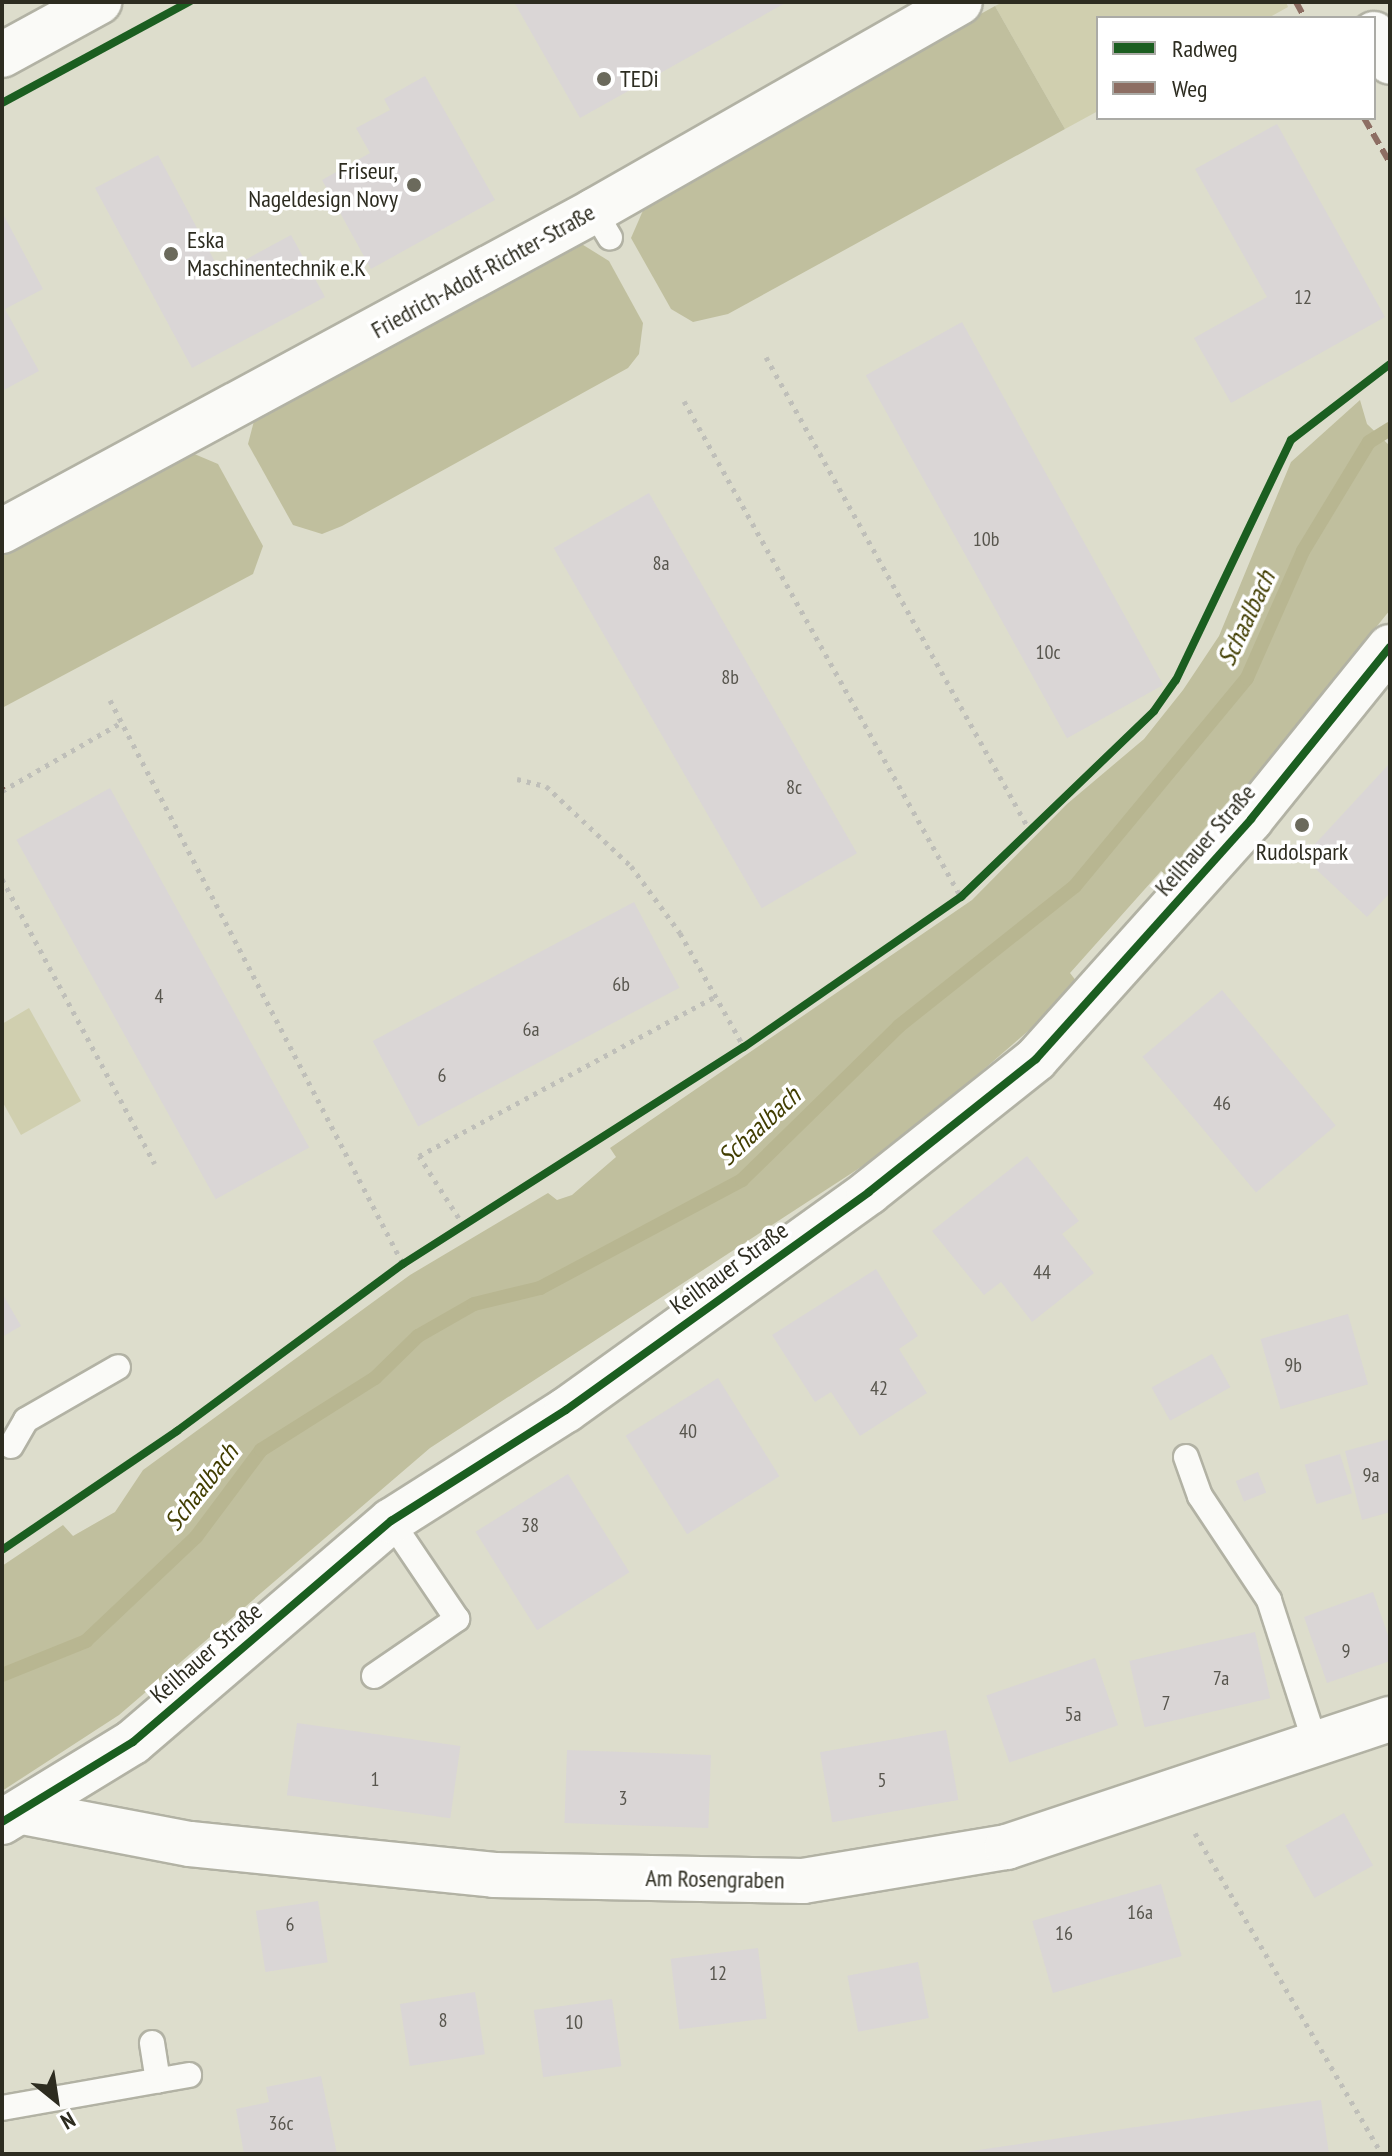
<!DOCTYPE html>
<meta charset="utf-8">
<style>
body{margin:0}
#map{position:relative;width:1392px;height:2156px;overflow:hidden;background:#ddc;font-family:"PT Sans Narrow",sans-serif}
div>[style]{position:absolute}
.green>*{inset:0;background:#d0cfaf}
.forest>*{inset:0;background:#c0bf9e}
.stream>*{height:14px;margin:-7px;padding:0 7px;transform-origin:7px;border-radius:7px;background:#b8b691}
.building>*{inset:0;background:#dad6d6;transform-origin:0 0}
.path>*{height:5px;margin-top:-2.5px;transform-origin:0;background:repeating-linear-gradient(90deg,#bfbfb9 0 4px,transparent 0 10px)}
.roads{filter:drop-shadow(2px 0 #b2b2a4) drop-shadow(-2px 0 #b2b2a4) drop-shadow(0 2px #b2b2a4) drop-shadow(0 -2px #b2b2a4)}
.service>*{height:24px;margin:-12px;padding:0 12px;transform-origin:12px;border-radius:12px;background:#fafaf7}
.minor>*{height:44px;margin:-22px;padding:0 22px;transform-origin:22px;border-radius:22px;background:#fafaf7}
.primary>*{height:44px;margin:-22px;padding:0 22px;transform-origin:22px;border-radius:22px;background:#fafaf7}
.quiet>*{height:6px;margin-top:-3px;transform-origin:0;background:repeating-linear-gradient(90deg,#8d6e63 0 12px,transparent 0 18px)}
.cycleway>*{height:8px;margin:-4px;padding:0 4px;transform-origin:4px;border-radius:4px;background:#1b5e20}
.dots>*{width:22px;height:22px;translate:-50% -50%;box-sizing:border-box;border:4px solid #fff;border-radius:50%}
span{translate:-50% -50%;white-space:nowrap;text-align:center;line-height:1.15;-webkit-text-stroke:7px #fff;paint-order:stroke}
.number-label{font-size:20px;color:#58564e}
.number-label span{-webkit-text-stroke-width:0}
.poi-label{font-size:24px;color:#2d2c20}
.left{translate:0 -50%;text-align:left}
.right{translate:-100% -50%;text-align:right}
.street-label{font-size:24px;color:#2d2c20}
.water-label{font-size:26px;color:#423e02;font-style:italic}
.frame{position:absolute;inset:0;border:4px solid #2d2c20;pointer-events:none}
.legend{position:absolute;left:1096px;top:16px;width:280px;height:104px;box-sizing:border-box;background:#fff;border:2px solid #ababa6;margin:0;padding:10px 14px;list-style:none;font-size:24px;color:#2d2c20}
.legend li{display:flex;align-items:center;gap:16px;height:40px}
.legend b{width:40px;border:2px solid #ababa6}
.north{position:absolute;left:16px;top:2060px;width:80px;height:80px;-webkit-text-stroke:6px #fff;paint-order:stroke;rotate:150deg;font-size:22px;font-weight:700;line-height:32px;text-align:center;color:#2d2c20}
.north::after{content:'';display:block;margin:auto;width:28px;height:36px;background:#2d2c20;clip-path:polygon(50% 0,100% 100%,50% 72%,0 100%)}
</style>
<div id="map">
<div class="green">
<i style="clip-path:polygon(1003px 2px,1286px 2px,1288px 7px,1268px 18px,1098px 18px,1098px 111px,1065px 129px,995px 6px)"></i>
<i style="clip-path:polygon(29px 1008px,81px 1101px,21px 1135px,2px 1101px,2px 1024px)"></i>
</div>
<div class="forest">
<i style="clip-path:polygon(995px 6px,1065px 129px,728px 314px,693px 322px,671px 309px,631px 238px,648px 199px)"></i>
<i style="clip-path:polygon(580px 243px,609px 261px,643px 323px,639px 354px,628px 368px,342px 526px,322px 534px,293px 525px,248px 444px,255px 417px)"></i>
<i style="clip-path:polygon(1360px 400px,1367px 424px,1390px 446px,1390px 610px,1172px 880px,1161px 871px,1070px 973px,1080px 986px,901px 1141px,430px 1448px,119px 1715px,2px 1791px,2px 1566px,63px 1525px,73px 1536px,115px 1512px,143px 1470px,410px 1275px,548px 1193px,557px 1200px,572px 1195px,616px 1157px,610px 1148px,972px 900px,1067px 804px,1144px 739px,1183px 690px,1219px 636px,1291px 462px)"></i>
<i style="clip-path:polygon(192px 453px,218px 464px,263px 546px,253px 574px,2px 708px,2px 555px)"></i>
</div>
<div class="stream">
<i style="left:2px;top:1675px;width:91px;rotate:-22deg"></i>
<i style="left:86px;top:1641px;width:151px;rotate:-43.4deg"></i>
<i style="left:196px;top:1537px;width:109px;rotate:-53.2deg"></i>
<i style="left:261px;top:1450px;width:135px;rotate:-32.3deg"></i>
<i style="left:375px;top:1378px;width:60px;rotate:-44.3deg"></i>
<i style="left:418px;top:1336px;width:64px;rotate:-29.7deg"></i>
<i style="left:474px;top:1304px;width:68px;rotate:-13.6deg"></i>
<i style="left:540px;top:1288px;width:229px;rotate:-28.1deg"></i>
<i style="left:742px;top:1180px;width:220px;rotate:-44.4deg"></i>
<i style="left:899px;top:1026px;width:225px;rotate:-38.5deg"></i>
<i style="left:1075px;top:886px;width:270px;rotate:-50.4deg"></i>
<i style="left:1247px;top:678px;width:139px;rotate:-66.2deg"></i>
<i style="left:1303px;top:551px;width:127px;rotate:-58.8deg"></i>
<i style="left:1369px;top:442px;width:25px;rotate:-32deg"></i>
</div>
<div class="building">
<i style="clip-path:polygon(514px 2px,787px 2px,580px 118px)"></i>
<i style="clip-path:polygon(425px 76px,495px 200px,371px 269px,322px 180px,370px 153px,356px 128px,390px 110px,384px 99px)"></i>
<i style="clip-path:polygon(1277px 124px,1385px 317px,1231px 403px,1194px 338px,1267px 297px,1195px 169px)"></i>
<i style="clip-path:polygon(158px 155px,221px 273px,291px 235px,325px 297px,192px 368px,95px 188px)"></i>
<i style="clip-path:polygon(2px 212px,43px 289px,5px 309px,39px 371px,2px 391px)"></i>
<i style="left:962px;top:322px;width:415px;height:110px;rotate:61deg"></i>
<i style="left:649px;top:493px;width:416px;height:110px;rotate:60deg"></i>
<i style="clip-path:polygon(1390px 763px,1390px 893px,1367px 917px,1303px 857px)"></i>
<i style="left:110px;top:788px;width:411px;height:107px;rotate:61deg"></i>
<i style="left:634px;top:902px;width:97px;height:296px;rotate:62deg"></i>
<i style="left:1222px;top:990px;width:177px;height:104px;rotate:50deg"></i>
<i style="clip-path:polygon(1027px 1156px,1079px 1221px,1062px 1234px,1094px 1273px,1032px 1322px,1001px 1282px,984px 1295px,932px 1231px)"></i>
<i style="clip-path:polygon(876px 1269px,918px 1336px,899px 1349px,927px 1393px,860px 1436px,831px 1392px,815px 1402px,772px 1335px)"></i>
<i style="clip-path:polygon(2px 1293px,21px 1326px,2px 1337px)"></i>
<i style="left:1348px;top:1314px;width:73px;height:91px;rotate:74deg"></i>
<i style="left:1212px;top:1354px;width:38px;height:69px;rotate:61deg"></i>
<i style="left:718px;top:1378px;width:116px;height:109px;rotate:58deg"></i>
<i style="clip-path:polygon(1390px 1439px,1390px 1512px,1362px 1520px,1345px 1451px)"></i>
<i style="left:1340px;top:1454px;width:41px;height:37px;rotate:73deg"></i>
<i style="left:1258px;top:1472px;width:22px;height:24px;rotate:68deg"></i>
<i style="left:568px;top:1474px;width:116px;height:109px;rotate:58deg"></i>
<i style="clip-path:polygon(1373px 1592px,1390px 1641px,1390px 1661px,1327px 1683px,1304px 1617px)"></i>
<i style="left:1255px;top:1632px;width:68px;height:129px;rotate:77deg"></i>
<i style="left:1095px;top:1658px;width:71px;height:115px;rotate:71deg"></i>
<i style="left:297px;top:1723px;width:165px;height:73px;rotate:8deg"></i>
<i style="left:946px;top:1730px;width:71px;height:128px;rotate:80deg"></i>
<i style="left:567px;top:1750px;width:144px;height:73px;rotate:2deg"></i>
<i style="left:1344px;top:1813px;width:60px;height:67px;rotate:61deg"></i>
<i style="left:1161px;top:1884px;width:75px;height:134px;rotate:74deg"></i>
<i style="left:318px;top:1901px;width:62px;height:63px;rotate:81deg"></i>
<i style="left:758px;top:1948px;width:71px;height:88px;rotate:83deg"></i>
<i style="left:918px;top:1962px;width:57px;height:72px;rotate:79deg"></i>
<i style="left:475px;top:1992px;width:63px;height:76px;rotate:81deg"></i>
<i style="left:612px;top:1999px;width:68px;height:79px;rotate:82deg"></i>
<i style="clip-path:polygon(321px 2076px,337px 2154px,244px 2154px,236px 2109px,269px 2102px,266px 2087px)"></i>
<i style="clip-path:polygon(1321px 2100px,1329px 2154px,965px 2154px,965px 2152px)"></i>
</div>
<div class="path">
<i style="left:766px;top:357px;width:543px;rotate:60.88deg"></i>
<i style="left:684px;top:401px;width:568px;rotate:60.82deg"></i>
<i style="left:110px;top:700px;width:636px;rotate:62.55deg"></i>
<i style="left:517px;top:779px;width:30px;rotate:14deg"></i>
<i style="left:546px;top:786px;width:117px;rotate:43.3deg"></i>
<i style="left:631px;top:866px;width:83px;rotate:53.8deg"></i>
<i style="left:680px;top:933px;width:131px;rotate:60.7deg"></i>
<i style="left:2px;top:791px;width:138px;rotate:-29.9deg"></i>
<i style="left:2px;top:879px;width:323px;rotate:61.8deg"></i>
<i style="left:464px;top:1226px;width:83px;rotate:-122.7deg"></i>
<i style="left:419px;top:1156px;width:335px;rotate:-28.3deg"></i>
<i style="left:1195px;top:1833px;width:371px;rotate:59.8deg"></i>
</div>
<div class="roads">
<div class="service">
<i style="left:594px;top:211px;width:31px;rotate:59deg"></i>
<i style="left:11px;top:1446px;width:30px;rotate:-60deg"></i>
<i style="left:26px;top:1420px;width:106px;rotate:-29.9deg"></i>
<i style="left:1186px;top:1457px;width:41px;rotate:70.3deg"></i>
<i style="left:1200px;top:1496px;width:125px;rotate:56.4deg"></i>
<i style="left:1269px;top:1600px;width:149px;rotate:72.1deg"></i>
<i style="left:374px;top:1676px;width:101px;rotate:-34.5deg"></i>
<i style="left:457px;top:1619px;width:118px;rotate:-124deg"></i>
<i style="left:152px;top:2043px;width:38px;rotate:81deg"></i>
<i style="left:2px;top:2108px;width:190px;rotate:-10deg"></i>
</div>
<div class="minor">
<i style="left:1374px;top:34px;width:32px;rotate:60deg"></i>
<i style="left:2px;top:531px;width:673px;rotate:-28.39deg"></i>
<i style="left:594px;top:211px;width:421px;rotate:-29.7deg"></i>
<i style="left:22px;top:1812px;width:171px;rotate:10.8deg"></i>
<i style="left:190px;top:1844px;width:306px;rotate:5.8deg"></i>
<i style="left:494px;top:1875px;width:309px;rotate:1.1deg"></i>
<i style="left:803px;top:1881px;width:207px;rotate:-9.5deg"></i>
<i style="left:1007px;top:1847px;width:404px;rotate:-18.5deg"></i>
<i style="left:2px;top:1822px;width:153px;rotate:-31.4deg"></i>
<i style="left:133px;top:1742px;width:340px;rotate:-40.6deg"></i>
<i style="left:391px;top:1521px;width:207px;rotate:-32.4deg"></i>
<i style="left:566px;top:1410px;width:373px;rotate:-35.7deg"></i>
<i style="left:869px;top:1192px;width:213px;rotate:-38.5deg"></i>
<i style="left:1036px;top:1059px;width:322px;rotate:-48.1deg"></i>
<i style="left:1251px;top:819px;width:221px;rotate:-51.1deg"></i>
</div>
<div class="primary">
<i style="left:2px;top:55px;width:111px;rotate:-28.7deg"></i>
</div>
</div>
<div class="quiet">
<i style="left:1296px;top:2px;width:18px;rotate:61deg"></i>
<i style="left:1364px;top:118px;width:52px;rotate:60deg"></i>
<i style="left:2px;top:788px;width:2px;rotate:63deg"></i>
</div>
<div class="cycleway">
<i style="left:2px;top:103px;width:213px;rotate:-28.4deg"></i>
<i style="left:2px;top:1550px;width:212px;rotate:-34.2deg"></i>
<i style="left:177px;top:1431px;width:281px;rotate:-36.5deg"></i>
<i style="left:403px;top:1264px;width:404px;rotate:-32.5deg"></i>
<i style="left:744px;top:1047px;width:264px;rotate:-34.7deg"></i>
<i style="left:961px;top:897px;width:268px;rotate:-43.9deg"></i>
<i style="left:1154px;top:711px;width:38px;rotate:-55deg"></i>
<i style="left:1176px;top:680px;width:266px;rotate:-64.4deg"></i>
<i style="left:1291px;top:440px;width:125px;rotate:-37.5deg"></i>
<i style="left:2px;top:1822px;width:153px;rotate:-31.4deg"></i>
<i style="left:133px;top:1742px;width:340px;rotate:-40.6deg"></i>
<i style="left:391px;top:1521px;width:207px;rotate:-32.4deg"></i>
<i style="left:566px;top:1410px;width:373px;rotate:-35.7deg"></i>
<i style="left:869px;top:1192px;width:213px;rotate:-38.5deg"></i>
<i style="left:1036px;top:1059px;width:322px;rotate:-48.1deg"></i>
<i style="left:1251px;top:819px;width:221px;rotate:-51.1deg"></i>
</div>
<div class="dots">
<i style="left:604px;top:79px;background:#6b6a5c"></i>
<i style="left:414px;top:185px;background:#6b6a5c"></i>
<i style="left:171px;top:254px;background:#6b6a5c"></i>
<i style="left:1302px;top:825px;background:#6b6a5c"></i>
</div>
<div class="number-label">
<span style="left:1303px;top:297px">12</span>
<span style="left:986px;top:539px">10b</span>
<span style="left:661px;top:563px">8a</span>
<span style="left:1048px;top:652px">10c</span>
<span style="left:730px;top:677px">8b</span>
<span style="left:794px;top:787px">8c</span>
<span style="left:621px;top:984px">6b</span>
<span style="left:159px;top:996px">4</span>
<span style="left:531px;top:1029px">6a</span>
<span style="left:442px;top:1075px">6</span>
<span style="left:1222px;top:1103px">46</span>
<span style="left:1042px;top:1272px">44</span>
<span style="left:1293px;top:1365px">9b</span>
<span style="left:879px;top:1388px">42</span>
<span style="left:688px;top:1431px">40</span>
<span style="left:1371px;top:1475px">9a</span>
<span style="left:530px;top:1525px">38</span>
<span style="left:1346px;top:1651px">9</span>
<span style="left:1221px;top:1678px">7a</span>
<span style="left:1166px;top:1703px">7</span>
<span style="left:1073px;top:1714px">5a</span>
<span style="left:375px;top:1779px">1</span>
<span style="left:882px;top:1780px">5</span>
<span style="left:623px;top:1798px">3</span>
<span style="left:1140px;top:1912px">16a</span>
<span style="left:290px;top:1924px">6</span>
<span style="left:1064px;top:1933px">16</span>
<span style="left:718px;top:1973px">12</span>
<span style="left:443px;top:2020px">8</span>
<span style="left:574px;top:2022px">10</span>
<span style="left:281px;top:2123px">36c</span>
</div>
<div class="poi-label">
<span class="left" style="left:620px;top:79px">TEDi</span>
<span class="right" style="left:398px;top:185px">Friseur,<br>Nageldesign Novy</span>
<span class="left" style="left:187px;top:254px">Eska<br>Maschinentechnik e.K</span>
<span style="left:1302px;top:852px">Rudolspark</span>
</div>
<div class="street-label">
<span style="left:483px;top:271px;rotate:-29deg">Friedrich-Adolf-Richter-Straße</span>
<span style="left:1205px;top:840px;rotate:-49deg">Keilhauer Straße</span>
<span style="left:729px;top:1268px;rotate:-36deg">Keilhauer Straße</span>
<span style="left:206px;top:1653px;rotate:-41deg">Keilhauer Straße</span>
<span style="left:715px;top:1879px;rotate:1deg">Am Rosengraben</span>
</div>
<div class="water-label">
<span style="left:1246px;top:618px;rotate:-65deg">Schaalbach</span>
<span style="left:759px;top:1126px;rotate:-43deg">Schaalbach</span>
<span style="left:201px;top:1487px;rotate:-52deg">Schaalbach</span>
</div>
<div class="frame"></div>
<ul class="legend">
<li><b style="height:10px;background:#1b5e20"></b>Radweg</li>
<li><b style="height:10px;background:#8d6e63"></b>Weg</li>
</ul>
<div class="north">N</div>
</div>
